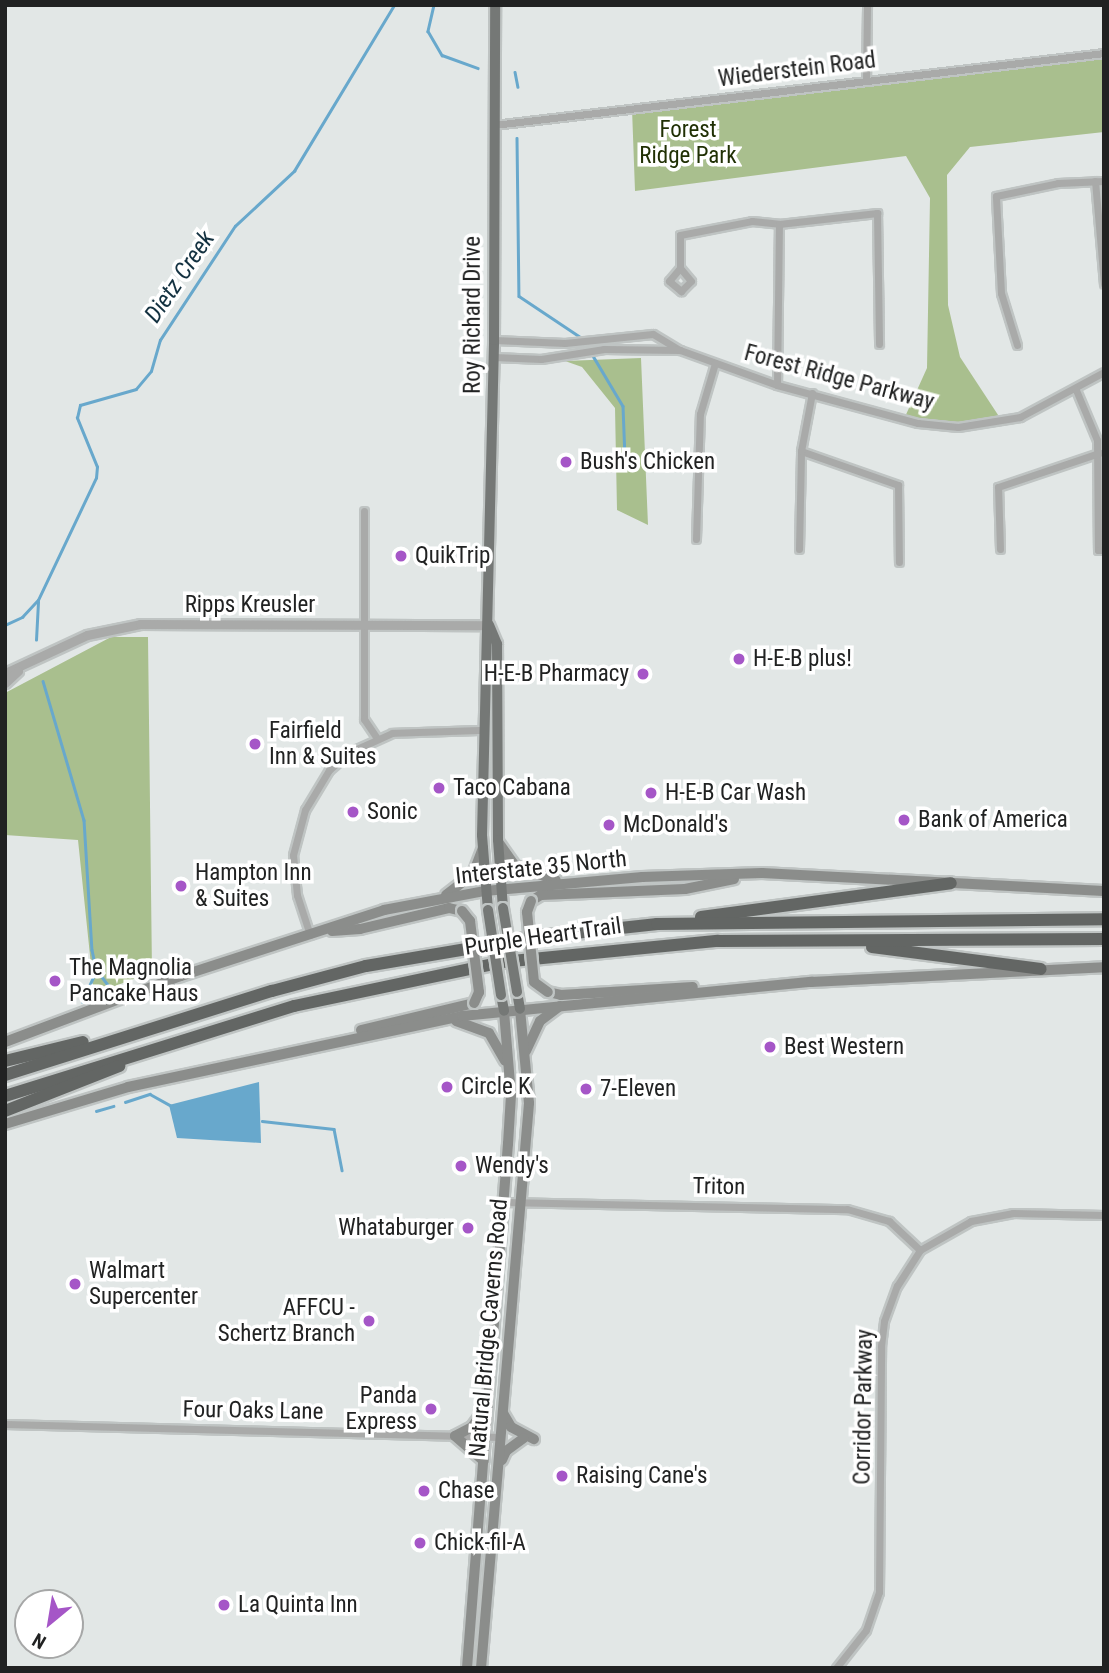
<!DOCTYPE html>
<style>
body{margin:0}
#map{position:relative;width:1109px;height:1673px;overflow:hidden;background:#e2e7e6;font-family:"Roboto Condensed",sans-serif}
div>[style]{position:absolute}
.green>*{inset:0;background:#a9bf8e}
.water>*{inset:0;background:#68a8cc}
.stream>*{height:2.5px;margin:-1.25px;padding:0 1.25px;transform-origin:1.25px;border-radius:1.25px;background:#68a8cc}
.roads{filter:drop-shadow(2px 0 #bfc4c3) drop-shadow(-2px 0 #bfc4c3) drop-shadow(0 2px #bfc4c3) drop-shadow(0 -2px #bfc4c3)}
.minor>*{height:7px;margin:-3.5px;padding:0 3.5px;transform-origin:3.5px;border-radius:3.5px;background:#a9aaa9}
.tertiary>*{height:9px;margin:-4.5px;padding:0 4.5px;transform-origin:4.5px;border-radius:4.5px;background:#a9aaa9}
.secondary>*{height:10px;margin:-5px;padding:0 5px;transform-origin:5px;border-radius:5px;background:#8b8d8b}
.primary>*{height:10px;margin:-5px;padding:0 5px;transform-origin:5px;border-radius:5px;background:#757876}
.motorway>*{height:12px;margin:-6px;padding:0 6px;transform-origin:6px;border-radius:6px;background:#636664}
.bridges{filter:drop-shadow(2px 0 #bfc4c3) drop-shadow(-2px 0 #bfc4c3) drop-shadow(0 2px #bfc4c3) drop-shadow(0 -2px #bfc4c3)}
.secondary-bridge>*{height:10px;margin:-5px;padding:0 5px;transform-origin:5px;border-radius:5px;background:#8b8d8b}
.primary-bridge>*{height:10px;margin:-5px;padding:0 5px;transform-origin:5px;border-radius:5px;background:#757876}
.dots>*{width:19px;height:19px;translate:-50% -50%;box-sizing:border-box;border:4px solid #fff;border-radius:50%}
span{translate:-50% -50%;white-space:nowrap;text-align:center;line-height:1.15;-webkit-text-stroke:7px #fff;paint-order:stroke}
.street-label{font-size:23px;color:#212222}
.park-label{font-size:23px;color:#203004}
.poi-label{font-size:23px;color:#212222}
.left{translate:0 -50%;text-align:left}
.right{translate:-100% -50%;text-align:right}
.water-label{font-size:24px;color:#133140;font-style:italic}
.frame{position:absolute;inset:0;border:7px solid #212222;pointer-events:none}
.north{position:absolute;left:14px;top:1589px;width:70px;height:70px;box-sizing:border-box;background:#fff;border:2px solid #a6a7a7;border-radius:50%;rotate:210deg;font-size:19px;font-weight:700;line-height:28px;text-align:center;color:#212222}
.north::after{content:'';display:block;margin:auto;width:24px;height:32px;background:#a556c7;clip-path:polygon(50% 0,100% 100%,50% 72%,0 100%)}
</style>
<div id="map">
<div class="green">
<i style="clip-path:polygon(1104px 53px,1104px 132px,970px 147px,947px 175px,948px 305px,960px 357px,1002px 421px,958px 427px,904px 419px,927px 368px,930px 198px,906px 156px,635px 191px,632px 109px)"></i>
<i style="clip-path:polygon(641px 358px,648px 525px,617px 510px,615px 408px,582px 367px,565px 361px)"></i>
<i style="clip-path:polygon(111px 637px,148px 637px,152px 972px,94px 994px,78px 840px,5px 835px,5px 693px)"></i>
</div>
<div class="water">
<i style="clip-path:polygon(259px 1082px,261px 1143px,177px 1138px,169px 1105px)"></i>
</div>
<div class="stream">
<i style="left:434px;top:5px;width:27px;rotate:103deg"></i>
<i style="left:428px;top:31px;width:28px;rotate:60deg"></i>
<i style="left:442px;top:55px;width:38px;rotate:20deg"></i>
<i style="left:515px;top:72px;width:15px;rotate:79deg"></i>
<i style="left:517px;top:138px;width:158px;rotate:89.3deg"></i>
<i style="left:519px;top:296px;width:76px;rotate:33.7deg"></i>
<i style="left:586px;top:344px;width:72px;rotate:59.2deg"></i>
<i style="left:623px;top:406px;width:53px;rotate:87.8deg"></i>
<i style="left:5px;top:625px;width:19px;rotate:-25deg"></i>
<i style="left:22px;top:617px;width:23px;rotate:-47deg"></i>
<i style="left:38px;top:600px;width:135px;rotate:-64.6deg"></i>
<i style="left:96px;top:478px;width:11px;rotate:-85deg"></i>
<i style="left:97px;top:467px;width:53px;rotate:-112.2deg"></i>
<i style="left:77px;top:418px;width:13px;rotate:-77deg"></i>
<i style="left:80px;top:405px;width:58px;rotate:-15.9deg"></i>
<i style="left:136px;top:389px;width:23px;rotate:-50deg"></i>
<i style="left:151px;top:371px;width:32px;rotate:-74deg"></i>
<i style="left:160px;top:340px;width:136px;rotate:-56.7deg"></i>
<i style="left:235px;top:226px;width:81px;rotate:-43deg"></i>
<i style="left:294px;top:171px;width:194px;rotate:-58.9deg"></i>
<i style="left:36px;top:640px;width:38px;rotate:-87deg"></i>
<i style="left:43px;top:681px;width:145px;rotate:73.6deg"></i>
<i style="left:84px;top:820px;width:130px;rotate:86.5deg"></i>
<i style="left:92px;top:950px;width:19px;rotate:78deg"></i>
<i style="left:96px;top:969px;width:20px;rotate:53deg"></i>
<i style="left:82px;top:1002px;width:35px;rotate:-66deg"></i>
<i style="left:125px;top:1102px;width:26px;rotate:-18deg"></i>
<i style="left:150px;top:1094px;width:25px;rotate:29deg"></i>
<i style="left:96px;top:1111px;width:18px;rotate:-16deg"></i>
<i style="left:262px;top:1121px;width:72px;rotate:6.3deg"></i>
<i style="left:334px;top:1129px;width:42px;rotate:79deg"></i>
</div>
<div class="roads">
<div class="minor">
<i style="left:866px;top:81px;width:76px;rotate:-89.2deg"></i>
<i style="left:494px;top:125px;width:614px;rotate:-6.73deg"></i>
<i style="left:1095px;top:181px;width:103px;rotate:85deg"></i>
<i style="left:680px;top:268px;width:17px;rotate:130deg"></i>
<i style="left:669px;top:281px;width:16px;rotate:40deg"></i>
<i style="left:681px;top:291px;width:14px;rotate:-45deg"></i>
<i style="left:691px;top:281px;width:17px;rotate:-130deg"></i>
<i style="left:680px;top:268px;width:33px;rotate:-90deg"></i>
<i style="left:680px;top:235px;width:73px;rotate:-11deg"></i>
<i style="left:752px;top:221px;width:27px;rotate:6deg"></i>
<i style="left:779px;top:224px;width:99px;rotate:-6.4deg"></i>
<i style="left:877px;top:213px;width:131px;rotate:89.1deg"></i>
<i style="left:494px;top:340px;width:71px;rotate:2.4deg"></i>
<i style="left:565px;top:343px;width:88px;rotate:-5.8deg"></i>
<i style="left:653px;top:334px;width:31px;rotate:31deg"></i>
<i style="left:680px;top:350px;width:103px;rotate:19.8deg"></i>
<i style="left:777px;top:385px;width:146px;rotate:15.1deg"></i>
<i style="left:918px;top:423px;width:40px;rotate:5.7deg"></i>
<i style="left:958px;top:427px;width:63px;rotate:-9.2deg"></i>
<i style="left:1020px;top:417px;width:95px;rotate:-28.2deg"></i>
<i style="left:1017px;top:345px;width:54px;rotate:-107.1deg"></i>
<i style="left:1001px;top:293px;width:97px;rotate:-93deg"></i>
<i style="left:996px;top:196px;width:63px;rotate:-11.8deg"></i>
<i style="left:1058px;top:183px;width:46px;rotate:-2.5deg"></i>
<i style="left:494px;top:357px;width:47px;rotate:2.4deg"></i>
<i style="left:541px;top:359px;width:64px;rotate:-9deg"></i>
<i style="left:604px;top:349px;width:76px;rotate:0.8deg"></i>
<i style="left:777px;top:385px;width:161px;rotate:-89.3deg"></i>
<i style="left:1076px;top:390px;width:54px;rotate:67.2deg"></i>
<i style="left:1097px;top:440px;width:110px;rotate:89.5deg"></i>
<i style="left:1098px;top:550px;width:6px"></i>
<i style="left:801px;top:451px;width:103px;rotate:19.3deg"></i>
<i style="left:898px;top:485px;width:77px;rotate:89.3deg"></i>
<i style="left:364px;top:511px;width:208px;rotate:90deg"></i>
<i style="left:364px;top:719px;width:22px;rotate:56deg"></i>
<i style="left:696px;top:539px;width:125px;rotate:-88.2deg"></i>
<i style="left:700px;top:414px;width:53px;rotate:-73.6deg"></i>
<i style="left:799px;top:549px;width:98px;rotate:-88.8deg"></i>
<i style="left:801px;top:451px;width:59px;rotate:-79.3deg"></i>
<i style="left:1000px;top:549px;width:62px;rotate:-91.8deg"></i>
<i style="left:998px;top:487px;width:107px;rotate:-18.6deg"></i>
<i style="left:310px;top:935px;width:42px;rotate:-108deg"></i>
<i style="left:297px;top:895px;width:40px;rotate:-95.7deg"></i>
<i style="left:293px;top:855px;width:47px;rotate:-75.1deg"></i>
<i style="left:305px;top:810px;width:47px;rotate:-59deg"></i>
<i style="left:329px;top:770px;width:28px;rotate:-41deg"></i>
<i style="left:350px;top:752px;width:46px;rotate:-24.3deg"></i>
<i style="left:392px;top:733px;width:91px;rotate:-1.9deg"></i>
<i style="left:505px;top:1202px;width:342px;rotate:1.2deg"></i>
<i style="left:847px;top:1209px;width:44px;rotate:15.9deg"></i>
<i style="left:889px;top:1221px;width:42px;rotate:43.1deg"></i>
<i style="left:5px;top:1424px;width:496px;rotate:1.5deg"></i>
<i style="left:836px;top:1668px;width:48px;rotate:-51.7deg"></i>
<i style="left:866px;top:1630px;width:40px;rotate:-71.1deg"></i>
<i style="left:879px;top:1592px;width:246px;rotate:-89.5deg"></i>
<i style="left:881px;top:1346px;width:25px;rotate:-83deg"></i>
<i style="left:884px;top:1321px;width:37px;rotate:-70deg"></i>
<i style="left:897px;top:1286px;width:43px;rotate:-57.4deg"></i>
<i style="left:920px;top:1250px;width:59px;rotate:-29.6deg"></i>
<i style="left:971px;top:1221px;width:43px;rotate:-10.8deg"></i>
<i style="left:1013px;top:1213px;width:91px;rotate:1.3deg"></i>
</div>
<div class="tertiary">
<i style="left:5px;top:673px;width:90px;rotate:-24.9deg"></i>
<i style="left:87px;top:635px;width:54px;rotate:-11.7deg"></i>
<i style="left:140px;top:624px;width:349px;rotate:0.2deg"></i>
<i style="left:5px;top:683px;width:18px;rotate:-43deg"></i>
</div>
<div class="secondary">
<i style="left:499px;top:843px;width:28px;rotate:55deg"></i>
<i style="left:515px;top:866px;width:43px;rotate:18.9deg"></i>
<i style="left:446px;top:895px;width:34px;rotate:-38deg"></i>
<i style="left:473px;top:874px;width:28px;rotate:-69deg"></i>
<i style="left:531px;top:901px;width:12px;rotate:-31deg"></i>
<i style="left:541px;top:895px;width:144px;rotate:-2.4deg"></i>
<i style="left:685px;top:889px;width:50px;rotate:-11.5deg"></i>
<i style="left:332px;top:931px;width:28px;rotate:-4deg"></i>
<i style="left:360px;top:929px;width:91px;rotate:-13.3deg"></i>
<i style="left:449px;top:908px;width:13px;rotate:13deg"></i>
<i style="left:548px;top:992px;width:13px;rotate:13deg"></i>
<i style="left:561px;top:995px;width:132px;rotate:-3.5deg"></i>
<i style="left:456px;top:1021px;width:35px;rotate:20deg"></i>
<i style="left:489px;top:1033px;width:32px;rotate:60deg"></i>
<i style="left:361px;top:1030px;width:116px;rotate:-13.4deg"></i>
<i style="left:5px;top:1042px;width:188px;rotate:-20.6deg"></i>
<i style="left:181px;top:976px;width:213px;rotate:-18deg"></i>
<i style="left:384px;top:910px;width:103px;rotate:-10.7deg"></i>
<i style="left:485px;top:891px;width:158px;rotate:-5.1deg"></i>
<i style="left:642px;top:877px;width:120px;rotate:-1.9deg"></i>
<i style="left:762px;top:873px;width:342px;rotate:3deg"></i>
<i style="left:526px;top:1051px;width:33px;rotate:-65deg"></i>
<i style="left:540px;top:1021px;width:25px;rotate:-37deg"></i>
<i style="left:5px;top:1124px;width:128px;rotate:-16.7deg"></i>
<i style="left:128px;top:1087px;width:341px;rotate:-12deg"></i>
<i style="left:462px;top:1016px;width:351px;rotate:-5.6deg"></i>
<i style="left:811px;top:982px;width:293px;rotate:-2.9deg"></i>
<i style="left:503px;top:1413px;width:16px;rotate:60deg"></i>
<i style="left:511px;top:1427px;width:26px;rotate:28deg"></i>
<i style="left:455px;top:1436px;width:19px;rotate:-28deg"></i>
<i style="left:472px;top:1427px;width:26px;rotate:-54deg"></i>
<i style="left:455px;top:1436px;width:38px;rotate:41deg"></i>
<i style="left:502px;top:1460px;width:10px;rotate:-66deg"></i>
<i style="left:506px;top:1451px;width:22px;rotate:-36deg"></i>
<i style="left:467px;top:1668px;width:526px;rotate:-85.53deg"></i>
<i style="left:508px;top:1144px;width:49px;rotate:-86.5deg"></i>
<i style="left:511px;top:1095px;width:84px;rotate:-94.8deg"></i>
<i style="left:481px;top:1668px;width:567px;rotate:-85.14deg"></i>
<i style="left:529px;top:1103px;width:94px;rotate:-95.5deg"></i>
</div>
<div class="primary">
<i style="left:489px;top:625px;width:21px;rotate:67deg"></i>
<i style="left:497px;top:644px;width:196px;rotate:89.7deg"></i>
<i style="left:498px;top:840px;width:68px;rotate:85.8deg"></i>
<i style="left:488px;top:910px;width:75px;rotate:-94.6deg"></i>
<i style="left:482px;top:835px;width:495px;rotate:-88.6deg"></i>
<i style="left:494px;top:340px;width:335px;rotate:-89.8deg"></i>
<i style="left:517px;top:992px;width:17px;rotate:80deg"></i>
<i style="left:501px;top:995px;width:16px;rotate:79deg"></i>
</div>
<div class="motorway">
<i style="left:701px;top:917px;width:252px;rotate:-7.7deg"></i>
<i style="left:872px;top:947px;width:170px;rotate:7.4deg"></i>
<i style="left:5px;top:1061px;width:80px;rotate:-13.7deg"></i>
<i style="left:5px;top:1075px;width:280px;rotate:-17.5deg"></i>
<i style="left:272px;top:991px;width:97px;rotate:-14.9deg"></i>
<i style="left:366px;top:966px;width:174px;rotate:-9.6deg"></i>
<i style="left:538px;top:937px;width:120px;rotate:-6.2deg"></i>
<i style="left:657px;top:924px;width:447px;rotate:-0.6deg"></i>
<i style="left:5px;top:1096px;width:303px;rotate:-17.3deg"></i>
<i style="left:294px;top:1006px;width:213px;rotate:-11.9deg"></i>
<i style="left:502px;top:962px;width:217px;rotate:-5.6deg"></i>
<i style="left:718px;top:941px;width:386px;rotate:-0.3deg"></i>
<i style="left:5px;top:1111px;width:123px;rotate:-21.5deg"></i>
</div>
</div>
<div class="bridges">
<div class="secondary-bridge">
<i style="left:531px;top:901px;width:12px;rotate:110deg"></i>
<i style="left:527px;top:912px;width:70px;rotate:84.3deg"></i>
<i style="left:534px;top:982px;width:17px;rotate:36deg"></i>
<i style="left:462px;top:911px;width:13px;rotate:51deg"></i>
<i style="left:470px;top:921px;width:72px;rotate:82.8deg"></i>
<i style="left:479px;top:992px;width:12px;rotate:114deg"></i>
</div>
<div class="primary-bridge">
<i style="left:503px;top:908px;width:85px;rotate:80.5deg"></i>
<i style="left:488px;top:910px;width:86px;rotate:81.3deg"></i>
</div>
</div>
<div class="dots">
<i style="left:566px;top:462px;background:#a556c7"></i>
<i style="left:401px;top:556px;background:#a556c7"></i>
<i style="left:739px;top:659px;background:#a556c7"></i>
<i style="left:643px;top:674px;background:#a556c7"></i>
<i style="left:255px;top:744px;background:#a556c7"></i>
<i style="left:439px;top:788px;background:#a556c7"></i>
<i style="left:651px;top:793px;background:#a556c7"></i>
<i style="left:353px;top:812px;background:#a556c7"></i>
<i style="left:904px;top:820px;background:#a556c7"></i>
<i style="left:609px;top:825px;background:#a556c7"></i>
<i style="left:181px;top:886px;background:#a556c7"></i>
<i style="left:55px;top:981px;background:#a556c7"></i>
<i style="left:770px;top:1047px;background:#a556c7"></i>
<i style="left:447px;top:1087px;background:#a556c7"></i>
<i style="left:586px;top:1089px;background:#a556c7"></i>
<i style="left:461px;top:1166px;background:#a556c7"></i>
<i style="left:468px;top:1228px;background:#a556c7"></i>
<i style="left:75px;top:1284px;background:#a556c7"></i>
<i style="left:369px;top:1321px;background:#a556c7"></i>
<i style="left:431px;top:1409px;background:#a556c7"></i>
<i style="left:562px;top:1476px;background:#a556c7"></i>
<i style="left:424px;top:1491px;background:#a556c7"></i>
<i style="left:420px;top:1543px;background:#a556c7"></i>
<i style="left:224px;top:1605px;background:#a556c7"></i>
</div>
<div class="street-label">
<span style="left:797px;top:70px;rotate:-7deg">Wiederstein Road</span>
<span style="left:473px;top:315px;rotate:-90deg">Roy Richard Drive</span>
<span style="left:839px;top:378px;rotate:15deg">Forest Ridge Parkway</span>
<span style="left:250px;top:605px">Ripps Kreusler</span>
<span style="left:541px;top:868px;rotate:-6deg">Interstate 35 North</span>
<span style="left:543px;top:937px;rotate:-8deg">Purple Heart Trail</span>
<span style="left:719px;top:1187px;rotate:1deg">Triton</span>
<span style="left:489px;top:1328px;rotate:-85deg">Natural Bridge Caverns Road</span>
<span style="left:864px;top:1407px;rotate:-89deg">Corridor Parkway</span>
<span style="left:253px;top:1411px;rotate:1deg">Four Oaks Lane</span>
</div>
<div class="park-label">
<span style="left:688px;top:143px">Forest<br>Ridge Park</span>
</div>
<div class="poi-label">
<span class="left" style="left:580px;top:462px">Bush's Chicken</span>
<span class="left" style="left:415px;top:556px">QuikTrip</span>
<span class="left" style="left:753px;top:659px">H-E-B plus!</span>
<span class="right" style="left:629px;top:674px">H-E-B Pharmacy</span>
<span class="left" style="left:269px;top:744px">Fairfield<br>Inn &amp; Suites</span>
<span class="left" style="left:453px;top:788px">Taco Cabana</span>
<span class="left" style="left:665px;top:793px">H-E-B Car Wash</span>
<span class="left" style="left:367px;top:812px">Sonic</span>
<span class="left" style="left:918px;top:820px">Bank of America</span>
<span class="left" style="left:623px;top:825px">McDonald's</span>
<span class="left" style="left:195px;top:886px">Hampton Inn<br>&amp; Suites</span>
<span class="left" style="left:69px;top:981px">The Magnolia<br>Pancake Haus</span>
<span class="left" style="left:784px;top:1047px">Best Western</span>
<span class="left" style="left:461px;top:1087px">Circle K</span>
<span class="left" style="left:600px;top:1089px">7-Eleven</span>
<span class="left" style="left:475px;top:1166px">Wendy's</span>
<span class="right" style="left:454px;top:1228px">Whataburger</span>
<span class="left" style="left:89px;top:1284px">Walmart<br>Supercenter</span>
<span class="right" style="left:355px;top:1321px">AFFCU -<br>Schertz Branch</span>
<span class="right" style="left:417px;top:1409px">Panda<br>Express</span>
<span class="left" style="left:576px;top:1476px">Raising Cane's</span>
<span class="left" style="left:438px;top:1491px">Chase</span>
<span class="left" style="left:434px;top:1543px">Chick-fil-A</span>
<span class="left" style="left:238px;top:1605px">La Quinta Inn</span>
</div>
<div class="water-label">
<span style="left:180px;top:277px;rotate:-56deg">Dietz Creek</span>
</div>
<div class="frame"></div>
<div class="north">N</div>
</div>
